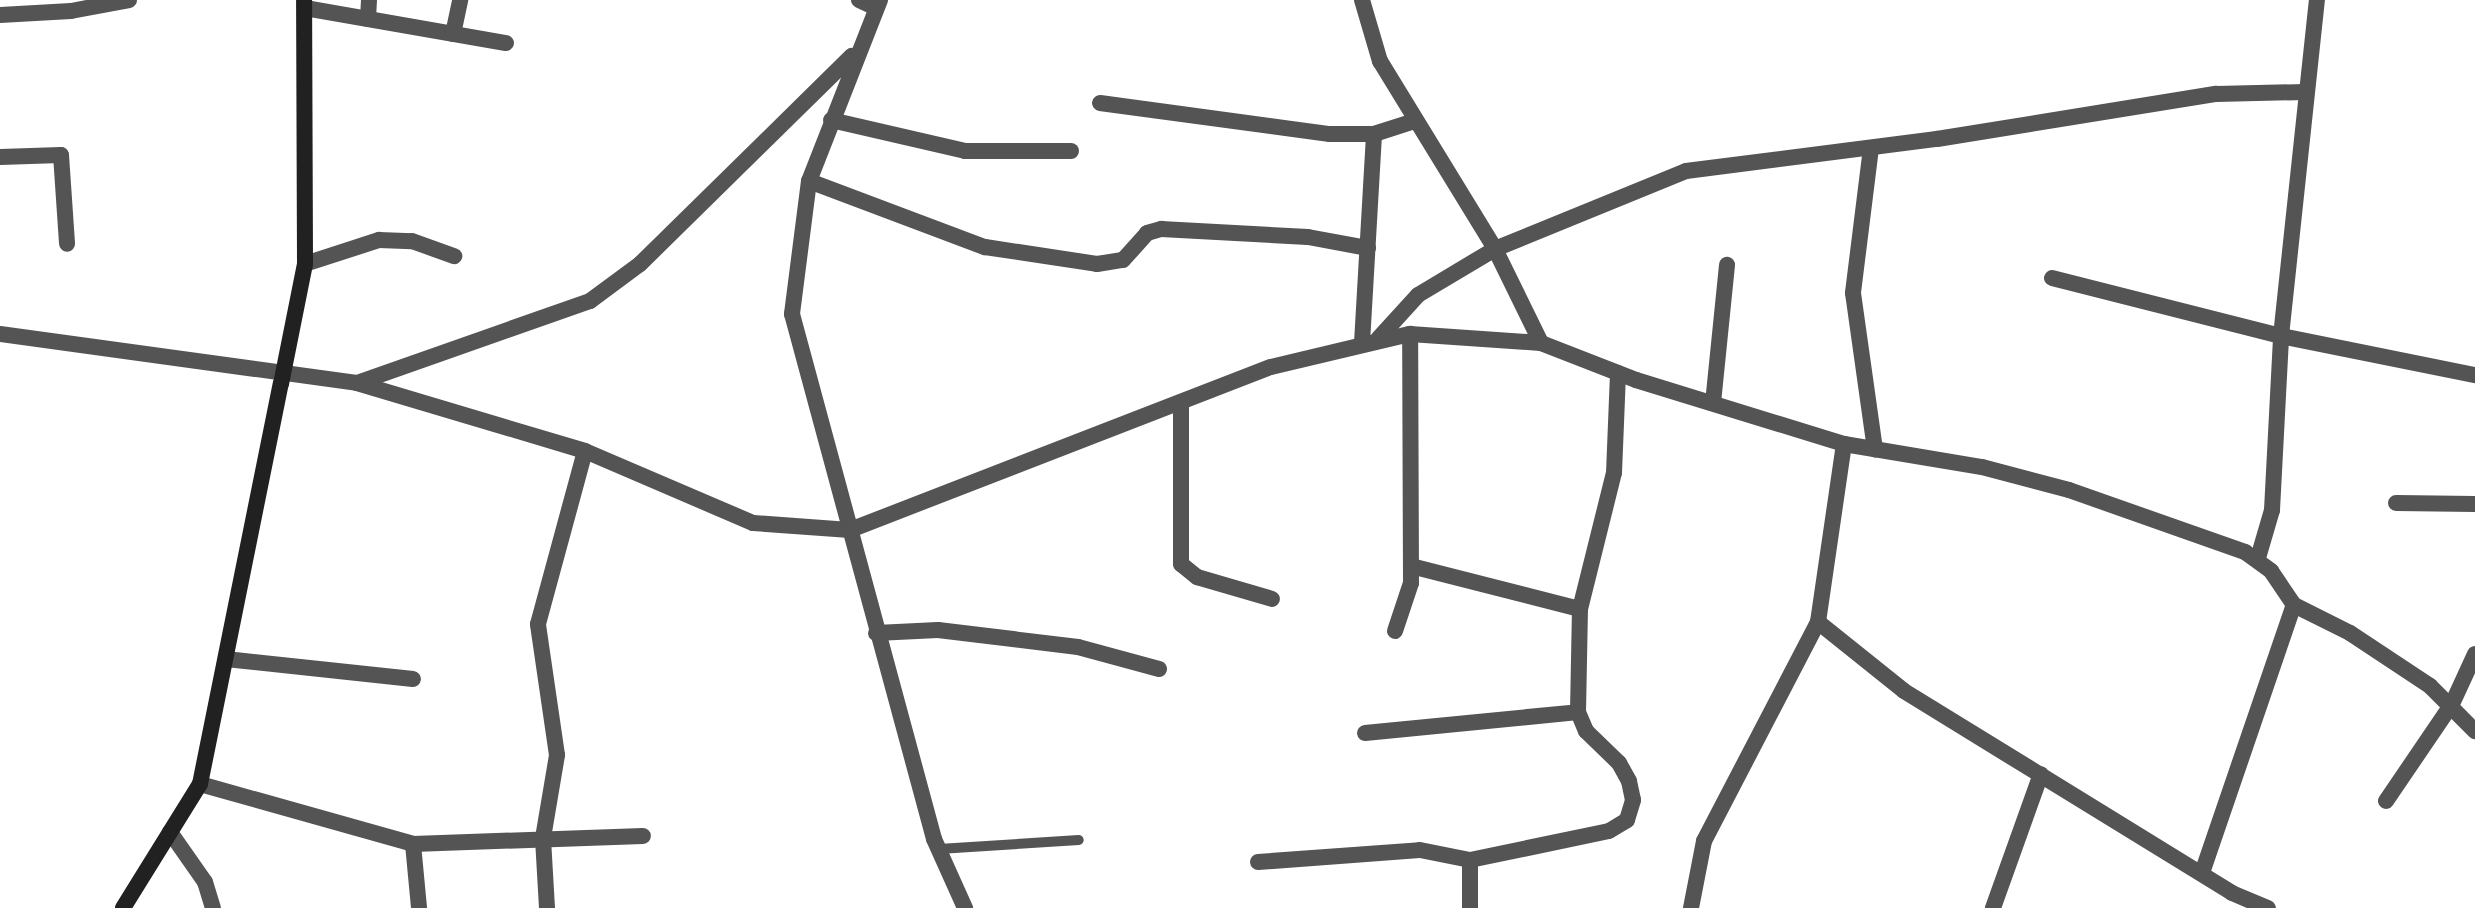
<!DOCTYPE html>
<style>
body{margin:0}
#map{position:relative;width:2475px;height:908px;overflow:hidden;background:#fff;font-family:"Public Sans",sans-serif}
div>[style]{position:absolute}
.lane>*{height:10px;margin:-5px;padding:0 5px;transform-origin:5px;border-radius:5px;background:#545454}
.street>*{height:16px;margin:-8px;padding:0 8px;transform-origin:8px;border-radius:8px;background:#545454}
.secondary>*{height:16px;margin:-8px;padding:0 8px;transform-origin:8px;border-radius:8px;background:#212121}
span{translate:-50% -50%;white-space:nowrap;text-align:center;line-height:1.15;-webkit-text-stroke:7px #fff;paint-order:stroke}
</style>
<div id="map">
<div class="lane">
<i style="left:939px;top:849px;width:140px;rotate:-3.7deg"></i>
</div>
<div class="street">
<i style="left:859px;top:0;width:19px;rotate:25deg"></i>
<i style="left:880px;top:0;width:194px;rotate:111.4deg"></i>
<i style="left:809px;top:181px;width:134px;rotate:97.3deg"></i>
<i style="left:792px;top:314px;width:544px;rotate:74.86deg"></i>
<i style="left:934px;top:839px;width:76px;rotate:65.8deg"></i>
<i style="left:1362px;top:0;width:64px;rotate:73.6deg"></i>
<i style="left:1380px;top:61px;width:220px;rotate:58.5deg"></i>
<i style="left:1495px;top:249px;width:105px;rotate:63.9deg"></i>
<i style="left:305px;top:8px;width:204px;rotate:9.9deg"></i>
<i style="left:0;top:15px;width:71px;rotate:-3.2deg"></i>
<i style="left:71px;top:11px;width:59px;rotate:-10.7deg"></i>
<i style="left:368px;top:19px;width:19px;rotate:-87deg"></i>
<i style="left:453px;top:34px;width:35px;rotate:-78deg"></i>
<i style="left:1100px;top:103px;width:232px;rotate:7.7deg"></i>
<i style="left:1330px;top:134px;width:44px"></i>
<i style="left:1374px;top:134px;width:43px;rotate:-17.6deg"></i>
<i style="left:831px;top:120px;width:138px;rotate:13deg"></i>
<i style="left:965px;top:151px;width:106px"></i>
<i style="left:1871px;top:148px;width:146px;rotate:97.1deg"></i>
<i style="left:1853px;top:293px;width:158px;rotate:82deg"></i>
<i style="left:0;top:157px;width:61px;rotate:-1.9deg"></i>
<i style="left:61px;top:155px;width:89px;rotate:86.1deg"></i>
<i style="left:809px;top:181px;width:188px;rotate:20.6deg"></i>
<i style="left:985px;top:247px;width:113px;rotate:8.6deg"></i>
<i style="left:1097px;top:264px;width:26px;rotate:-9deg"></i>
<i style="left:1123px;top:260px;width:36px;rotate:-48deg"></i>
<i style="left:1147px;top:233px;width:15px;rotate:-16deg"></i>
<i style="left:1161px;top:229px;width:147px;rotate:3.1deg"></i>
<i style="left:1308px;top:237px;width:61px;rotate:10.4deg"></i>
<i style="left:305px;top:264px;width:78px;rotate:-18deg"></i>
<i style="left:379px;top:240px;width:33px;rotate:2deg"></i>
<i style="left:412px;top:241px;width:45px;rotate:19.7deg"></i>
<i style="left:2052px;top:278px;width:236px;rotate:14.2deg"></i>
<i style="left:2281px;top:336px;width:198px;rotate:11.4deg"></i>
<i style="left:0;top:334px;width:360px;rotate:7.8deg"></i>
<i style="left:357px;top:383px;width:238px;rotate:16.6deg"></i>
<i style="left:585px;top:451px;width:183px;rotate:23.2deg"></i>
<i style="left:753px;top:523px;width:97px;rotate:4.1deg"></i>
<i style="left:850px;top:530px;width:451px;rotate:-21.2deg"></i>
<i style="left:1271px;top:367px;width:143px;rotate:-13.4deg"></i>
<i style="left:1410px;top:334px;width:131px;rotate:3.9deg"></i>
<i style="left:1541px;top:343px;width:102px;rotate:21.3deg"></i>
<i style="left:1636px;top:380px;width:218px;rotate:17.1deg"></i>
<i style="left:1844px;top:444px;width:140px;rotate:9.5deg"></i>
<i style="left:1982px;top:467px;width:90px;rotate:14.8deg"></i>
<i style="left:2069px;top:490px;width:187px;rotate:19.4deg"></i>
<i style="left:2245px;top:552px;width:32px;rotate:36deg"></i>
<i style="left:2271px;top:571px;width:41px;rotate:55.9deg"></i>
<i style="left:2294px;top:605px;width:63px;rotate:26.6deg"></i>
<i style="left:2350px;top:633px;width:96px;rotate:33.5deg"></i>
<i style="left:2430px;top:686px;width:64px;rotate:45deg"></i>
<i style="left:1378px;top:339px;width:59px;rotate:-47.7deg"></i>
<i style="left:1418px;top:295px;width:90px;rotate:-30.9deg"></i>
<i style="left:1495px;top:249px;width:206px;rotate:-22.2deg"></i>
<i style="left:1686px;top:171px;width:253px;rotate:-7.3deg"></i>
<i style="left:1937px;top:139px;width:283px;rotate:-9.2deg"></i>
<i style="left:2216px;top:94px;width:89px;rotate:-1.3deg"></i>
<i style="left:1362px;top:343px;width:209px;rotate:-86.7deg"></i>
<i style="left:357px;top:383px;width:247px;rotate:-19.4deg"></i>
<i style="left:590px;top:301px;width:62px;rotate:-36.5deg"></i>
<i style="left:640px;top:264px;width:297px;rotate:-44.5deg"></i>
<i style="left:1181px;top:403px;width:161px;rotate:90deg"></i>
<i style="left:1181px;top:564px;width:21px;rotate:39deg"></i>
<i style="left:1197px;top:577px;width:78px;rotate:16.3deg"></i>
<i style="left:1713px;top:403px;width:139px;rotate:-84.2deg"></i>
<i style="left:2396px;top:503px;width:79px;rotate:0.7deg"></i>
<i style="left:2258px;top:558px;width:50px;rotate:-73.7deg"></i>
<i style="left:2272px;top:510px;width:174px;rotate:-87deg"></i>
<i style="left:2281px;top:336px;width:338px;rotate:-83.9deg"></i>
<i style="left:1411px;top:566px;width:174px;rotate:14.3deg"></i>
<i style="left:1818px;top:622px;width:110px;rotate:38.7deg"></i>
<i style="left:1904px;top:691px;width:385px;rotate:31.6deg"></i>
<i style="left:2232px;top:893px;width:39px;rotate:23deg"></i>
<i style="left:1395px;top:631px;width:51px;rotate:-71.6deg"></i>
<i style="left:1411px;top:583px;width:249px;rotate:-90.2deg"></i>
<i style="left:876px;top:633px;width:62px;rotate:-2.8deg"></i>
<i style="left:938px;top:630px;width:141px;rotate:6.9deg"></i>
<i style="left:1078px;top:647px;width:84px;rotate:15.2deg"></i>
<i style="left:226px;top:659px;width:188px;rotate:6.1deg"></i>
<i style="left:1365px;top:733px;width:214px;rotate:-5.6deg"></i>
<i style="left:200px;top:784px;width:221px;rotate:15.7deg"></i>
<i style="left:413px;top:844px;width:230px;rotate:-2deg"></i>
<i style="left:2386px;top:801px;width:117px;rotate:-55.8deg"></i>
<i style="left:2452px;top:704px;width:55px;rotate:-65.3deg"></i>
<i style="left:170px;top:832px;width:61px;rotate:55deg"></i>
<i style="left:205px;top:882px;width:27px;rotate:73deg"></i>
<i style="left:413px;top:844px;width:64px;rotate:84.6deg"></i>
<i style="left:1258px;top:862px;width:162px;rotate:-4.2deg"></i>
<i style="left:1420px;top:850px;width:51px;rotate:11.3deg"></i>
<i style="left:1470px;top:860px;width:142px;rotate:-11.8deg"></i>
<i style="left:1609px;top:831px;width:21px;rotate:-31deg"></i>
<i style="left:1627px;top:820px;width:21px;rotate:-73deg"></i>
<i style="left:1633px;top:800px;width:19px;rotate:-102deg"></i>
<i style="left:1629px;top:781px;width:21px;rotate:-119deg"></i>
<i style="left:1619px;top:763px;width:46px;rotate:-135.9deg"></i>
<i style="left:1586px;top:731px;width:21px;rotate:-113deg"></i>
<i style="left:1578px;top:712px;width:103px;rotate:-88.9deg"></i>
<i style="left:1580px;top:609px;width:140px;rotate:-76deg"></i>
<i style="left:1614px;top:473px;width:100px;rotate:-87.7deg"></i>
<i style="left:2202px;top:873px;width:283px;rotate:-71.1deg"></i>
<i style="left:547px;top:908px;width:70px;rotate:-93.3deg"></i>
<i style="left:543px;top:838px;width:84px;rotate:-80.4deg"></i>
<i style="left:557px;top:755px;width:132px;rotate:-98.3deg"></i>
<i style="left:538px;top:624px;width:179px;rotate:-74.8deg"></i>
<i style="left:1470px;top:908px;width:48px;rotate:-90deg"></i>
<i style="left:1691px;top:908px;width:68px;rotate:-79deg"></i>
<i style="left:1704px;top:841px;width:247px;rotate:-62.5deg"></i>
<i style="left:1818px;top:622px;width:180px;rotate:-81.7deg"></i>
<i style="left:1993px;top:908px;width:142px;rotate:-70.3deg"></i>
</div>
<div class="secondary">
<i style="left:123px;top:908px;width:146px;rotate:-58.2deg"></i>
<i style="left:200px;top:784px;width:408px;rotate:-78.6deg"></i>
<i style="left:281px;top:384px;width:122px;rotate:-78.7deg"></i>
<i style="left:305px;top:264px;width:264px;rotate:-90.2deg"></i>
</div>
</div>
